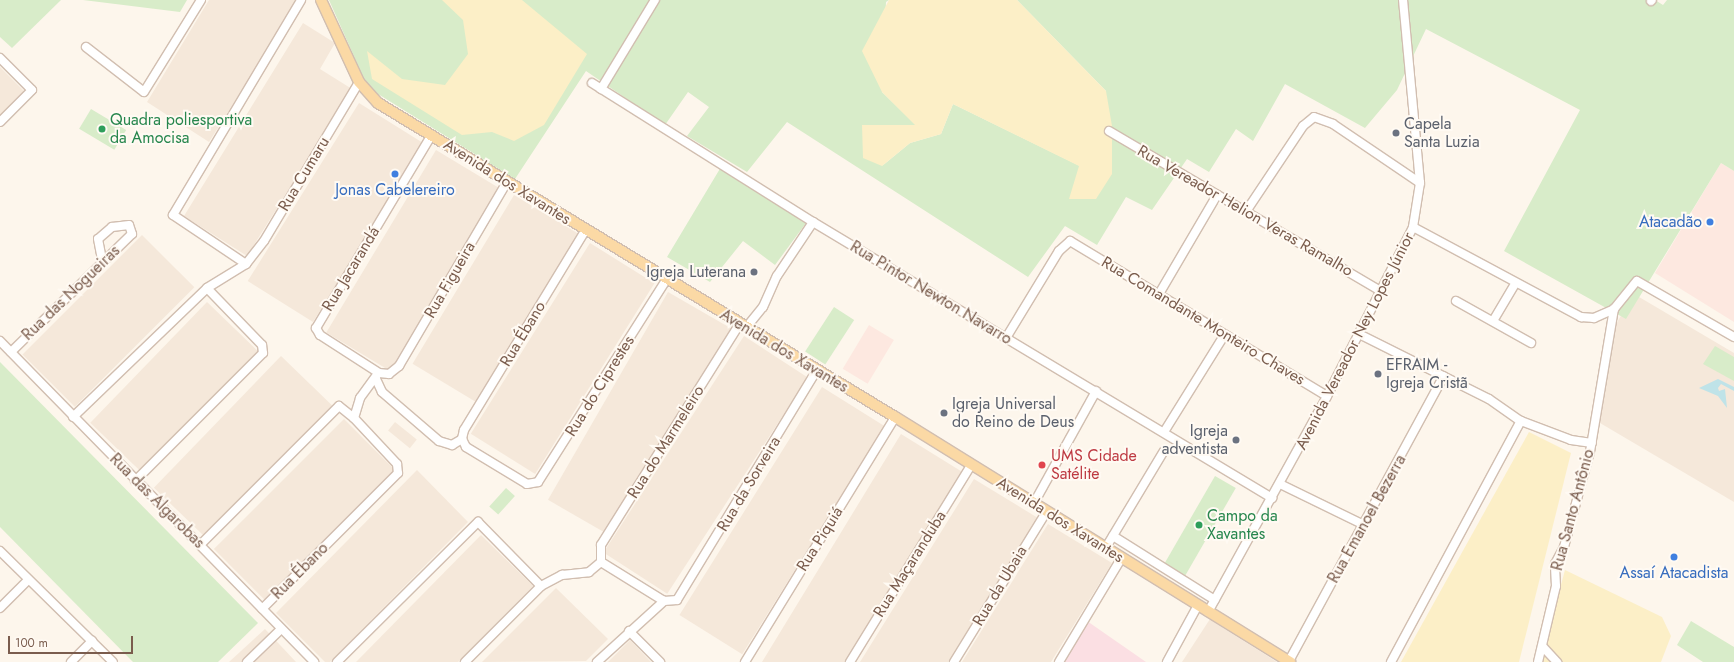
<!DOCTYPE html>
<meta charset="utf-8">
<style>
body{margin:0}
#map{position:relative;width:1734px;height:662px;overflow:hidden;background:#fdf6ec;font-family:Jost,sans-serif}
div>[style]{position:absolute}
.residential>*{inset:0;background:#f5e8da;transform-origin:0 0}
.commercial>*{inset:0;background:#fde8e0;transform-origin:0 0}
.medical>*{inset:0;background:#fbdfe3}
.green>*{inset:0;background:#d8ecc9;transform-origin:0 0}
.sand>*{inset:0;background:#fcefc7}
.water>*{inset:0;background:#bfe3e8}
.roads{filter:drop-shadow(1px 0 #d1beb0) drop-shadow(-1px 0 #d1beb0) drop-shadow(0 1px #d1beb0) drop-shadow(0 -1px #d1beb0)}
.minor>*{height:8px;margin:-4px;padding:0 4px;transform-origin:4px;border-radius:4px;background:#fff}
.major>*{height:10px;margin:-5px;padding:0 5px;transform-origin:5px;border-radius:5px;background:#fbd9a5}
.dots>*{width:11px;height:11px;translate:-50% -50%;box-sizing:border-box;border:2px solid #fffaf3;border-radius:50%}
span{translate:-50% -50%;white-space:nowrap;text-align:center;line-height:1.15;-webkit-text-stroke:4px #fffaf3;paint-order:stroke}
.leisure-label{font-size:16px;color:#27864d}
.left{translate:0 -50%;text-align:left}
.worship-label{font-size:16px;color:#5b616d}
.right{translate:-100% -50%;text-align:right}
.street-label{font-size:16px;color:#7a5c4d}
.shop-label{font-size:16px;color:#366cbe}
.health-label{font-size:16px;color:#be3a42}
.scale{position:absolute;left:8px;top:636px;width:125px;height:18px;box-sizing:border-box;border:2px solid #7a5c4d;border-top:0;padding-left:5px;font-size:12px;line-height:14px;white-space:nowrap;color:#7a5c4d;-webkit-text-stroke:3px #fffaf3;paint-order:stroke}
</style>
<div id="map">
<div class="residential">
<i style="clip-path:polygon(209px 0,299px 0,209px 142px,147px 102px)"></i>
<i style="clip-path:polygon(303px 23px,335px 43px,320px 69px,352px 89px,247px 256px,184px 216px)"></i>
<i style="clip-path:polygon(0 67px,26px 93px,0 120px)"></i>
<i style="left:359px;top:103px;width:77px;height:210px;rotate:32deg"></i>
<i style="left:436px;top:150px;width:76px;height:213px;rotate:31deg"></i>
<i style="left:514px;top:195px;width:75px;height:197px;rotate:31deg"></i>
<i style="left:142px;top:235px;width:74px;height:169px;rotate:45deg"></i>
<i style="left:590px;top:243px;width:76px;height:225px;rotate:32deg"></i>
<i style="left:668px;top:292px;width:73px;height:240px;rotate:30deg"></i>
<i style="clip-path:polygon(1634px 294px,1734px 353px,1734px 502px,1600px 423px,1613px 329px)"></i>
<i style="left:207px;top:302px;width:73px;height:168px;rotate:44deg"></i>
<i style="left:744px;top:336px;width:76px;height:258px;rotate:33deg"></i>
<i style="left:281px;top:356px;width:73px;height:183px;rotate:44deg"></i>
<i style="left:822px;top:387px;width:74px;height:269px;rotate:32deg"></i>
<i style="left:344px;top:419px;width:72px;height:184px;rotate:45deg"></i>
<i style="left:395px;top:422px;width:28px;height:11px;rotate:39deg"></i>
<i style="clip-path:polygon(901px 434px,964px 473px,845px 662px,762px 662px)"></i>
<i style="clip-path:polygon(417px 470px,468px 522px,330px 662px,325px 662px,276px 613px)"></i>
<i style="clip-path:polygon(974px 479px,1038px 518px,948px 662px,860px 662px)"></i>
<i style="clip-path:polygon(1048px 524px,1112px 563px,1096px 589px,1051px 662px,962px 662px)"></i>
<i style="clip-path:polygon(481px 535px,533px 586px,468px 652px,458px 662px,356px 662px)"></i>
<i style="clip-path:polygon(556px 588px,608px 639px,586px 661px,482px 662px)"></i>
<i style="clip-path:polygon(1210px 619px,1223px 628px,1277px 662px,1182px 662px)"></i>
<i style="clip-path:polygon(265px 629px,296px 662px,229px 662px)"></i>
<i style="clip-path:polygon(630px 640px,651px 662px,608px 662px)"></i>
</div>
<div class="commercial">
<i style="clip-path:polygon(1721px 163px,1734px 171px,1734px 322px,1655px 273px)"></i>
<i style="left:869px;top:325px;width:29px;height:51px;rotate:31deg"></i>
</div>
<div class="medical">
<i style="clip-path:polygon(1087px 621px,1146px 662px,1061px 662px)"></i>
</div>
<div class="green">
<i style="clip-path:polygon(0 0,61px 0,12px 48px,0 37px)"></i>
<i style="clip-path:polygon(83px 0,187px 0,180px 12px)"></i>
<i style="clip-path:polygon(329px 0,889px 0,886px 2px,882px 92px,916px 125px,882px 166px,910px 143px,941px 134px,953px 104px,1080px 166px,1096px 199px,1106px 91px,1017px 0,1655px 0,1663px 5px,1667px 0,1734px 0,1734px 171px,1721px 163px,1626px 319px,1504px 251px,1580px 110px,1426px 29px,1397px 90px,1365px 128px,1285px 84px,1253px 141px,1236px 129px,1209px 172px,1187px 159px,1152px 210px,1126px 197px,1097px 245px,1065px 226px,1028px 277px,787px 122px,747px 172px,687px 136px,709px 107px,688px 92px,665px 125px,586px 71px,515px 179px,378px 94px,364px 79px)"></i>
<i style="left:91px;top:109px;width:41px;height:23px;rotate:31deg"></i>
<i style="clip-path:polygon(721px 167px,806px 223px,775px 265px,743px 241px,710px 282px,667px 257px)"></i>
<i style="left:834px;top:307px;width:24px;height:53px;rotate:33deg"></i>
<i style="clip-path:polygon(1715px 346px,1734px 357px,1734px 381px,1703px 364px)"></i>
<i style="clip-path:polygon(0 362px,258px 623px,218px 662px,133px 662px,0 527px)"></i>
<i style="left:1215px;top:476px;width:24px;height:101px;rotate:30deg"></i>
<i style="left:506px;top:488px;width:12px;height:25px;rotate:42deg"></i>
<i style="clip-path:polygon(1691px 621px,1734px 647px,1734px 662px,1703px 662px,1677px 645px)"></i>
</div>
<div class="sand">
<i style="clip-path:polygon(442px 0,522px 0,587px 54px,544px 125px,514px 141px,492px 132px,462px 135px,372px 79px,367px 51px,402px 79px,445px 85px,468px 54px,463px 20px)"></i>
<i style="clip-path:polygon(889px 0,1017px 0,1106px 91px,1112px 126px,1112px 174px,1096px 199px,1069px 199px,1079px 166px,953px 104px,941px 134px,910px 143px,882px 166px,863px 158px,862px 125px,915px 125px,882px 92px,862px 51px)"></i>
<i style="clip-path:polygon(1529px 432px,1571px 453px,1519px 662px,1401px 662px)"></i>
<i style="clip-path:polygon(1565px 570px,1662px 617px,1671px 636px,1661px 662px,1540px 662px)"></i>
</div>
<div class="water">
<i style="clip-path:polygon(1718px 379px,1734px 387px,1734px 391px,1721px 384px,1718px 388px,1719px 391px,1725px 389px,1727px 408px,1718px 396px,1699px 388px)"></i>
</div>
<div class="roads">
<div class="minor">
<i style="left:1651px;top:1px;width:1px;rotate:-45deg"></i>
<i style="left:86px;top:47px;width:73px;rotate:37.8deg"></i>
<i style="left:144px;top:92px;width:108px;rotate:-58.2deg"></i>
<i style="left:0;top:58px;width:45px;rotate:45deg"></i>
<i style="left:32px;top:90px;width:45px;rotate:135deg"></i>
<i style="left:592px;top:83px;width:261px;rotate:32.2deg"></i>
<i style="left:813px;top:222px;width:536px;rotate:31.02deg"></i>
<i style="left:601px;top:89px;width:104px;rotate:-58.8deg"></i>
<i style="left:1109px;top:131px;width:316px;rotate:30.5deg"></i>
<i style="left:431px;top:136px;width:224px;rotate:120.9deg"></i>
<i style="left:316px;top:328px;width:8px;rotate:60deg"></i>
<i style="left:320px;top:335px;width:70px;rotate:32.8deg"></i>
<i style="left:379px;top:373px;width:10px;rotate:6deg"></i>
<i style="left:389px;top:374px;width:13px;rotate:-39deg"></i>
<i style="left:399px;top:366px;width:213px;rotate:-59.6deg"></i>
<i style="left:1247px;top:210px;width:101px;rotate:-56.3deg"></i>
<i style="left:1303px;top:126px;width:14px;rotate:-39deg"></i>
<i style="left:1314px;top:117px;width:20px;rotate:20deg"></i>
<i style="left:1333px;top:124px;width:105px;rotate:34.1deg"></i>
<i style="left:1413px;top:227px;width:191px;rotate:28.2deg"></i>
<i style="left:1581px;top:317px;width:13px;rotate:4deg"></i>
<i style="left:1594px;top:318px;width:22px;rotate:-24deg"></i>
<i style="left:1614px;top:309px;width:36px;rotate:-51deg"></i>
<i style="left:1637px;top:281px;width:112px;rotate:30deg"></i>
<i style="left:585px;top:231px;width:233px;rotate:121.3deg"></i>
<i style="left:464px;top:430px;width:9px;rotate:103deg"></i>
<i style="left:462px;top:439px;width:9px;rotate:63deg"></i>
<i style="left:466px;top:447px;width:71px;rotate:31.2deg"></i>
<i style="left:527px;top:484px;width:11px;rotate:-10deg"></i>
<i style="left:538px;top:482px;width:239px;rotate:-57.6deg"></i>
<i style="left:246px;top:264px;width:88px;rotate:-146.1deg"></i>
<i style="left:173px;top:215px;width:250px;rotate:-59.2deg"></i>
<i style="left:1159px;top:294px;width:115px;rotate:-59.6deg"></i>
<i style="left:1456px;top:301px;width:86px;rotate:29.2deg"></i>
<i style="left:1493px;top:321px;width:43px;rotate:-59.3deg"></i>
<i style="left:745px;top:329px;width:28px;rotate:-51deg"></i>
<i style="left:763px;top:307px;width:34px;rotate:-66deg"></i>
<i style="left:777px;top:276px;width:65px;rotate:-56.3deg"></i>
<i style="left:1359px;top:334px;width:145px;rotate:26.6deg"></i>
<i style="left:1489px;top:399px;width:39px;rotate:35deg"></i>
<i style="left:1521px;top:421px;width:53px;rotate:20.8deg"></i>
<i style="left:1571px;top:440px;width:21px;rotate:8deg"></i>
<i style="left:1006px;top:338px;width:102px;rotate:-58.7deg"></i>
<i style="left:1059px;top:251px;width:15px;rotate:-42deg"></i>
<i style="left:1070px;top:241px;width:300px;rotate:31.1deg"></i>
<i style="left:0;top:341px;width:449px;rotate:45.6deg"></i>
<i style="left:11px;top:352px;width:169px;rotate:-44.3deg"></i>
<i style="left:132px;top:234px;width:9px;rotate:-108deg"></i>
<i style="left:129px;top:225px;width:17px;rotate:173deg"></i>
<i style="left:112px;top:227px;width:18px;rotate:139deg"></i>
<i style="left:98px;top:239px;width:21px;rotate:79deg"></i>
<i style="left:376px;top:379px;width:14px;rotate:65deg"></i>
<i style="left:382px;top:392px;width:75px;rotate:40.7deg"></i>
<i style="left:439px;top:441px;width:14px;rotate:17deg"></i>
<i style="left:452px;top:445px;width:12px;rotate:-31deg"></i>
<i style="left:73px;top:417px;width:186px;rotate:-43.9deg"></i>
<i style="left:207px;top:288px;width:46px;rotate:-31.6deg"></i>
<i style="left:246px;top:264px;width:29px;rotate:-52deg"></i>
<i style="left:264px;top:241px;width:185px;rotate:-59.1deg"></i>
<i style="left:354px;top:418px;width:21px;rotate:-73deg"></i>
<i style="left:360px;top:398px;width:29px;rotate:-54deg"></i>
<i style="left:1164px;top:432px;width:115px;rotate:-58.1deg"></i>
<i style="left:135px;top:481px;width:181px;rotate:-45deg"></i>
<i style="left:263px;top:353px;width:8px;rotate:-97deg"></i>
<i style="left:262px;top:345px;width:79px;rotate:-134deg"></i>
<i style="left:1280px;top:484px;width:93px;rotate:26deg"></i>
<i style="left:1034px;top:503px;width:128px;rotate:-61deg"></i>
<i style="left:1113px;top:536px;width:120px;rotate:32.1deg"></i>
<i style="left:201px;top:544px;width:195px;rotate:-45deg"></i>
<i style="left:339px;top:406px;width:19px;rotate:39deg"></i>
<i style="left:354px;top:418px;width:63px;rotate:46.9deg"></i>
<i style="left:397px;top:464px;width:9px;rotate:84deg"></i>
<i style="left:398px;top:473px;width:192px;rotate:135deg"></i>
<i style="left:1105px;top:549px;width:114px;rotate:-59deg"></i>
<i style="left:0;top:551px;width:158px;rotate:44.5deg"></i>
<i style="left:601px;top:562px;width:74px;rotate:31.8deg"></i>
<i style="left:664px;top:601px;width:13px;rotate:-4deg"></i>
<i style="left:677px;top:600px;width:268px;rotate:-58.7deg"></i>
<i style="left:601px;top:562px;width:17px;rotate:-90deg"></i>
<i style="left:601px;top:545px;width:260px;rotate:-57.9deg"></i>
<i style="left:0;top:608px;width:40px;rotate:-45deg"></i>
<i style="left:1208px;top:612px;width:247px;rotate:-61.1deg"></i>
<i style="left:1327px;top:396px;width:190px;rotate:-63deg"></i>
<i style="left:1413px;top:227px;width:45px;rotate:-81deg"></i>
<i style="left:1420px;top:183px;width:184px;rotate:-95.3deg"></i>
<i style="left:629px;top:631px;width:44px;rotate:45deg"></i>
<i style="left:1543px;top:647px;width:21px;rotate:47deg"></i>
<i style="left:1289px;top:661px;width:324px;rotate:-61.5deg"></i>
<i style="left:71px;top:662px;width:30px;rotate:-45deg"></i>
<i style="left:247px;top:662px;width:47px;rotate:-44.1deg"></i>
<i style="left:337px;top:662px;width:199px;rotate:-44.8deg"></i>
<i style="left:478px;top:522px;width:90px;rotate:45.5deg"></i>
<i style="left:465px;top:662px;width:107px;rotate:-45deg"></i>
<i style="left:541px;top:586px;width:24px;rotate:-28deg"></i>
<i style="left:562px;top:575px;width:27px;rotate:-6deg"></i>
<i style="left:589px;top:572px;width:16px;rotate:-40deg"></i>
<i style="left:597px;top:662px;width:91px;rotate:-42.3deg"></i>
<i style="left:745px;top:662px;width:287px;rotate:-58.5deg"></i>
<i style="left:850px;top:662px;width:231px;rotate:-58.4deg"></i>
<i style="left:954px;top:662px;width:177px;rotate:-58.4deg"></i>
<i style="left:1059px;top:662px;width:120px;rotate:-59deg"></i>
<i style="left:1167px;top:662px;width:63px;rotate:-61.4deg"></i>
<i style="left:1391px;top:662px;width:274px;rotate:-61.7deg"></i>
<i style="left:1538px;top:662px;width:78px;rotate:-76.7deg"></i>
<i style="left:1556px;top:586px;width:22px;rotate:-93deg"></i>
<i style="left:1555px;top:564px;width:19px;rotate:-62deg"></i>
<i style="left:1564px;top:547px;width:98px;rotate:-74.7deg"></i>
<i style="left:1590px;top:452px;width:145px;rotate:-80.5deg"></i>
</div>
<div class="major">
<i style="left:321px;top:0;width:90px;rotate:65.1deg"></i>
<i style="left:359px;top:82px;width:28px;rotate:48deg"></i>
<i style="left:378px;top:103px;width:605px;rotate:31.27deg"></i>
<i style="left:895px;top:417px;width:465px;rotate:31.8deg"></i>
</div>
</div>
<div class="dots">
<i style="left:102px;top:129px;background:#2e9e5b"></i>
<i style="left:1396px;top:133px;background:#6b7280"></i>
<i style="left:395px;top:174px;background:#3f7fe0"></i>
<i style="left:1710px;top:222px;background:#3f7fe0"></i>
<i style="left:754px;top:272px;background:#6b7280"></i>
<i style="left:1378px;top:374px;background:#6b7280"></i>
<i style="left:944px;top:413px;background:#6b7280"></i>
<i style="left:1236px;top:440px;background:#6b7280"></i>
<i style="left:1042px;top:465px;background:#e0444e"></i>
<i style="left:1199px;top:525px;background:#2e9e5b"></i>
<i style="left:1674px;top:557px;background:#3f7fe0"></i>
</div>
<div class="leisure-label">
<span class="left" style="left:110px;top:129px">Quadra poliesportiva<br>da Amocisa</span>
<span class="left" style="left:1207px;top:525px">Campo da<br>Xavantes</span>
</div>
<div class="worship-label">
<span class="left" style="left:1404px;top:133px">Capela<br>Santa Luzia</span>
<span class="right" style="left:746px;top:272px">Igreja Luterana</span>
<span class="left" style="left:1386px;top:374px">EFRAIM -<br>Igreja Cristã</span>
<span class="left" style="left:952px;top:413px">Igreja Universal<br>do Reino de Deus</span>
<span class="right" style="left:1228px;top:440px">Igreja<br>adventista</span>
</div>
<div class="street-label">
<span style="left:304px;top:174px;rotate:-59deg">Rua Cumaru</span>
<span style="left:507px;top:182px;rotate:32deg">Avenida dos Xavantes</span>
<span style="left:1245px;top:211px;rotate:30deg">Rua Vereador Helion Veras Ramalho</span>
<span style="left:351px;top:269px;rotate:-59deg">Rua Jacarandá</span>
<span style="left:450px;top:280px;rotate:-60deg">Rua Figueira</span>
<span style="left:71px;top:293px;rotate:-44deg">Rua das Nogueiras</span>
<span style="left:931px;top:293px;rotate:31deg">Rua Pintor Newton Navarro</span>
<span style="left:1203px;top:321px;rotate:31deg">Rua Comandante Monteiro Chaves</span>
<span style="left:523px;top:334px;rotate:-59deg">Rua Ébano</span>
<span style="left:1355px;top:341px;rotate:-63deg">Avenida Vereador Ney Lopes Júnior</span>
<span style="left:784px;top:351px;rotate:31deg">Avenida dos Xavantes</span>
<span style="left:600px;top:386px;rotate:-58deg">Rua do Ciprestes</span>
<span style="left:666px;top:442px;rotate:-58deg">Rua do Marmeleiro</span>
<span style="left:749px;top:484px;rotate:-59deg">Rua da Sorveira</span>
<span style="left:157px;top:501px;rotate:45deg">Rua das Algarobas</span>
<span style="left:1573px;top:510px;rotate:-75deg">Rua Santo Antônio</span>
<span style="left:1367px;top:519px;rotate:-61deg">Rua Emanoel Bezerra</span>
<span style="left:1060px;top:520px;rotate:32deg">Avenida dos Xavantes</span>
<span style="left:820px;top:539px;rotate:-58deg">Rua Piquiá</span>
<span style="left:910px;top:564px;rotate:-58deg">Rua Maçaranduba</span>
<span style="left:300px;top:571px;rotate:-45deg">Rua Ébano</span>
<span style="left:1000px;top:586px;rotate:-59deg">Rua da Ubaia</span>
</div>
<div class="shop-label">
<span style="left:395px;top:190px">Jonas Cabelereiro</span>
<span class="right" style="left:1702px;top:222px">Atacadão</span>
<span style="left:1674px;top:573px">Assaí Atacadista</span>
</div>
<div class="health-label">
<span class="left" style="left:1051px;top:465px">UMS Cidade<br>Satélite</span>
</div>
<div class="scale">100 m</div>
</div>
